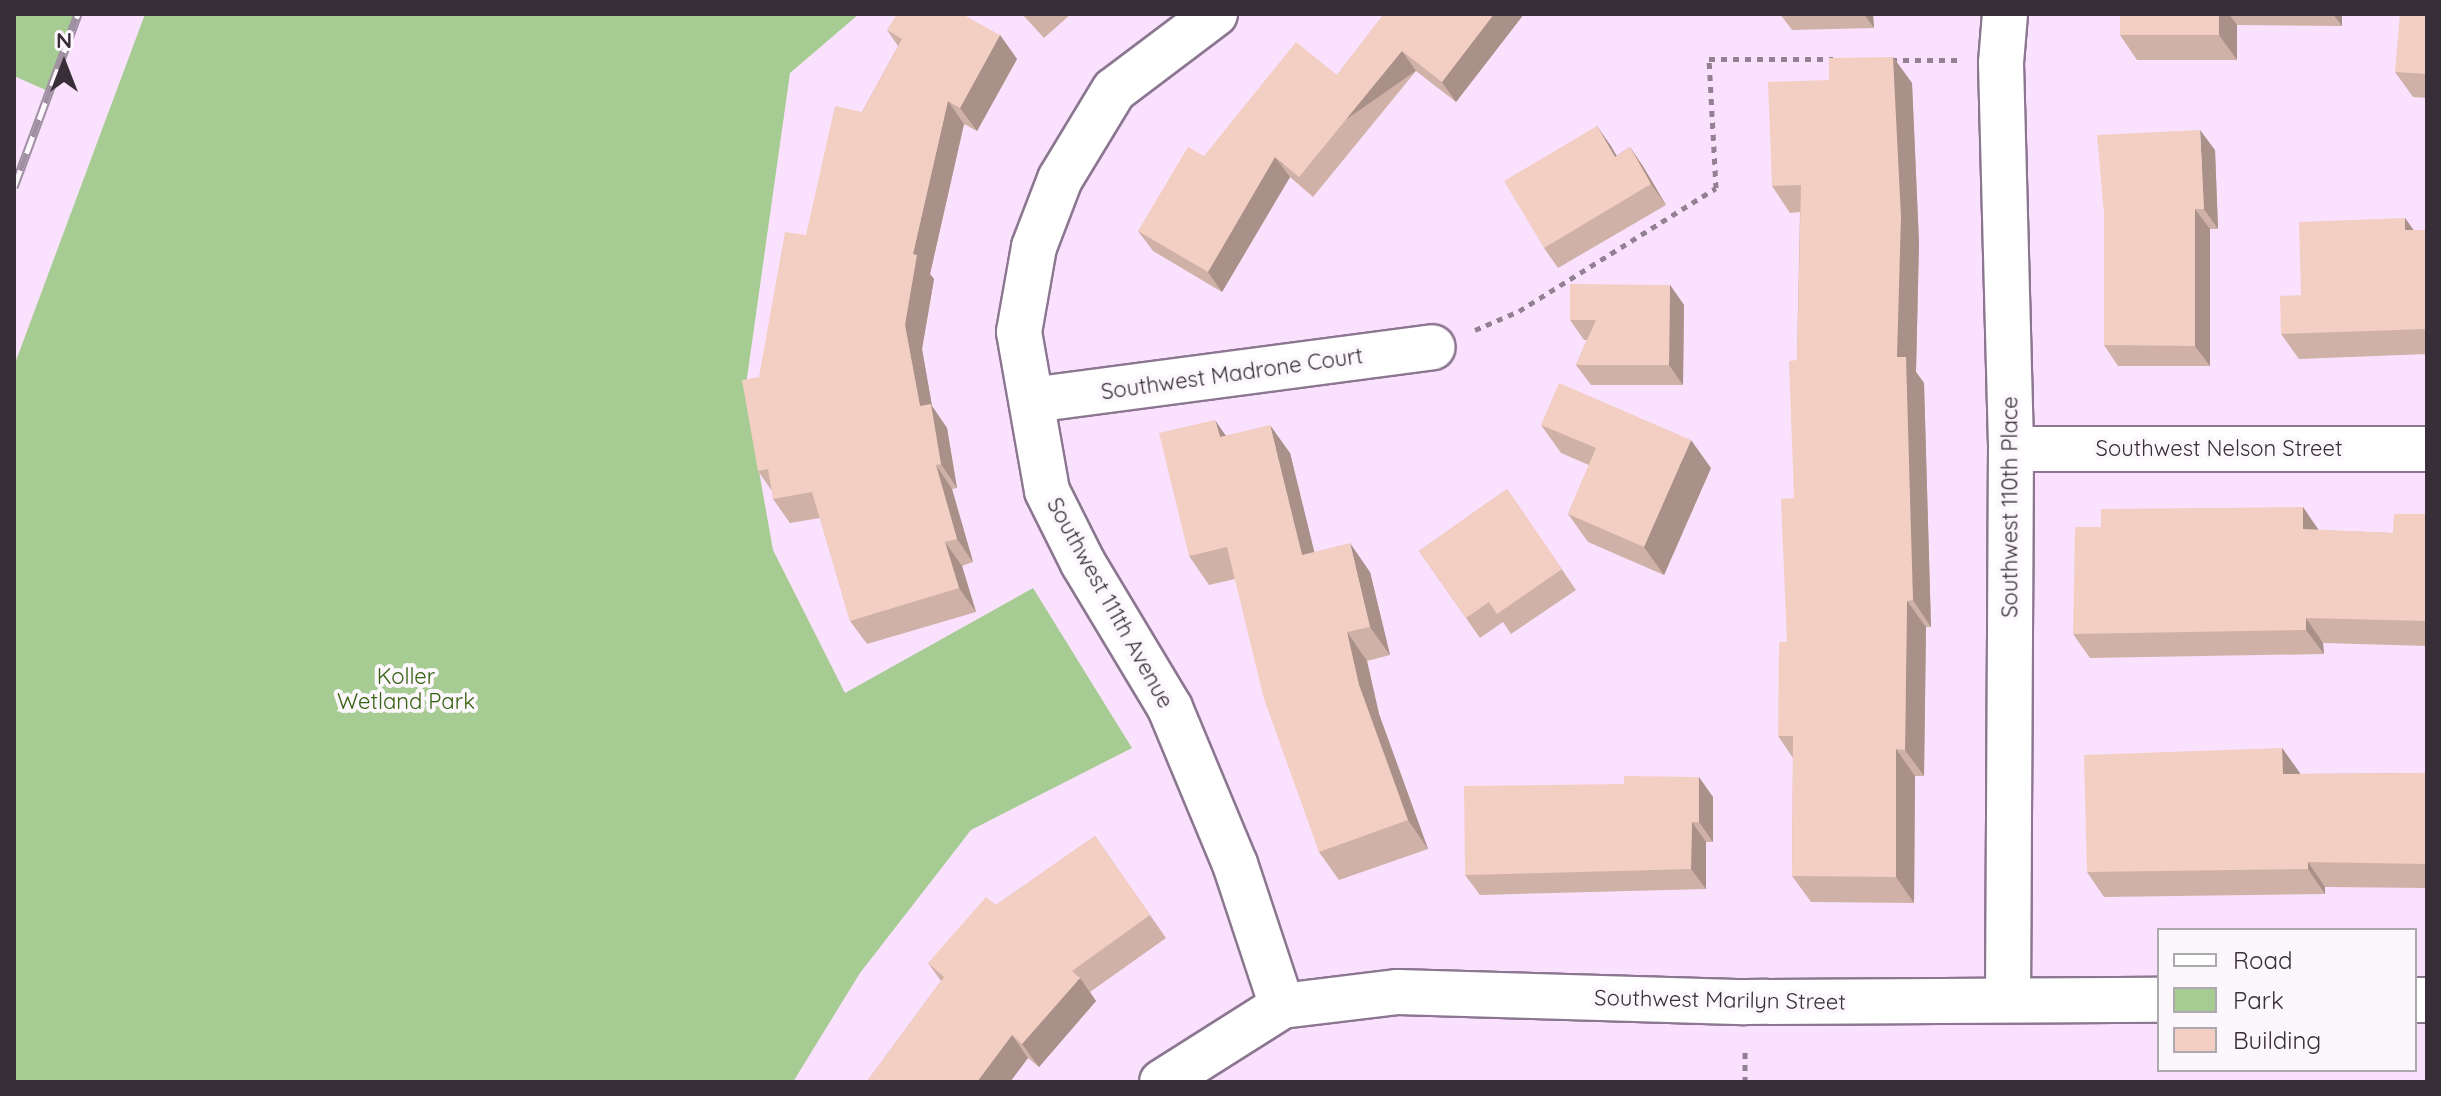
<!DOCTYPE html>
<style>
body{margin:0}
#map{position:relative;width:2441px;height:1096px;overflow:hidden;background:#fae2fe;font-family:Quicksand,sans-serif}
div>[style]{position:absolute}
.green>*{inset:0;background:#a7cc93}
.path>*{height:5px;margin-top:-2.5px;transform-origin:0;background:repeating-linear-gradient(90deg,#918193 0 6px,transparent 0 12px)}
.roads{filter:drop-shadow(2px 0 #8c7790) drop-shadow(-2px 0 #8c7790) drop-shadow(0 2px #8c7790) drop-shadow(0 -2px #8c7790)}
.street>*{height:44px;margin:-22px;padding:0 22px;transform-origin:22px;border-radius:22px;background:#fff}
.rail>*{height:9px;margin-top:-4.5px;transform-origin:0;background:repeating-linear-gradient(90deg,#fcf7fc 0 18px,#a08fa3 0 36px);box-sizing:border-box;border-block:2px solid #a08fa3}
.wall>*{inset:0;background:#d0b1a8}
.shaded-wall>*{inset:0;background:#a99088;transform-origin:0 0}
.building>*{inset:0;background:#f2cec3;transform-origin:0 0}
span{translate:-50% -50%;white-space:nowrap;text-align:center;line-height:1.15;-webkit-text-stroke:8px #fcf7fc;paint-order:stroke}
.street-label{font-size:22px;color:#372e38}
.park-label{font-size:22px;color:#356110}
.frame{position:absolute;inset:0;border:16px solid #372e38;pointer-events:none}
.legend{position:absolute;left:2157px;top:928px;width:260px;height:144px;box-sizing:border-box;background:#fcf7fc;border:2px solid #ada7ae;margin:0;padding:10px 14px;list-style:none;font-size:24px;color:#372e38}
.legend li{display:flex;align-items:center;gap:16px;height:40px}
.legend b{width:40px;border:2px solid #ada7ae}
.north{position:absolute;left:24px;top:24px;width:80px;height:80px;-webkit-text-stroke:6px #fcf7fc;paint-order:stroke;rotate:0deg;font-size:22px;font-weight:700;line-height:32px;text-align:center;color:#372e38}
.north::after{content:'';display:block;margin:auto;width:28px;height:36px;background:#372e38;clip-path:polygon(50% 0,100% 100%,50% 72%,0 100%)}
</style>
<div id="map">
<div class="green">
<i style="clip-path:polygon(14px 14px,79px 14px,50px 92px,14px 76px)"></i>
<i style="clip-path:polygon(145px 14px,859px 14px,790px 73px,745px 392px,773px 550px,845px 693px,1033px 588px,1132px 748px,971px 830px,860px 973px,793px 1082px,14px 1082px,14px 366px)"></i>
</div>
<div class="path">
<i style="left:1891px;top:60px;width:66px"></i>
<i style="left:1475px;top:330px;width:48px;rotate:-23.4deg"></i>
<i style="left:1519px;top:311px;width:232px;rotate:-32deg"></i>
<i style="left:1716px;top:188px;width:129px;rotate:-93.1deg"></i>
<i style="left:1709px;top:59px;width:124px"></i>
<i style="left:1745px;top:1082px;width:35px;rotate:-90deg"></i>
</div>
<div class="roads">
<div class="street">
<i style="left:1215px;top:14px;width:126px;rotate:143deg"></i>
<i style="left:1114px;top:90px;width:104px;rotate:121.2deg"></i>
<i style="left:1060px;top:179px;width:73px;rotate:110.9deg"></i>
<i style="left:1034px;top:247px;width:86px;rotate:100deg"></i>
<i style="left:1019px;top:332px;width:161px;rotate:80deg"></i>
<i style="left:1047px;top:491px;width:80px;rotate:63.4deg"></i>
<i style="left:1083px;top:563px;width:169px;rotate:59deg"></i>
<i style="left:1170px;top:708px;width:169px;rotate:67.4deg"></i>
<i style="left:1235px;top:864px;width:150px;rotate:71.7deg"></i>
<i style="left:2005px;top:14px;width:49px;rotate:94.7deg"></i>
<i style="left:2001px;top:63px;width:386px;rotate:88.5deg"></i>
<i style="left:2011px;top:449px;width:551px;rotate:90.31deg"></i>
<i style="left:1032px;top:400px;width:404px;rotate:-7.5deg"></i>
<i style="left:2011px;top:449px;width:416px"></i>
<i style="left:2415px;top:1000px;width:12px"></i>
<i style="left:1162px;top:1082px;width:142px;rotate:-32.3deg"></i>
<i style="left:1282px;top:1006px;width:117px;rotate:-6.9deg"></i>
<i style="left:1398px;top:992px;width:347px;rotate:1.7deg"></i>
<i style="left:1745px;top:1002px;width:414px;rotate:-0.3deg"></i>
</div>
</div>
<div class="rail">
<i style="left:14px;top:187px;width:184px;rotate:-69.7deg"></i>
</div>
<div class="wall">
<i style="clip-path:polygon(1022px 14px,1071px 14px,1044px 38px)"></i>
<i style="clip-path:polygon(1384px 14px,1524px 14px,1456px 102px,1416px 71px,1313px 197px,1290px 177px,1222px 292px,1153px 251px,1138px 231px,1204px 156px,1337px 75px)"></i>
<i style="clip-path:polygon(1780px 14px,1873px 14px,1874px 28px,1792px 30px)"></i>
<i style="clip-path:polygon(2120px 14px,2342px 14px,2342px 26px,2237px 25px,2237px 60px,2137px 60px,2120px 35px)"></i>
<i style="clip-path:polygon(2427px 14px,2427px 98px,2413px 97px,2395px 72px)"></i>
<i style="clip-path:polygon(887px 30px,1000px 35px,1017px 59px,977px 131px,964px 124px,930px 274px,934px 279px,922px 349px,932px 406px,947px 428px,957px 488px,952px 489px,973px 562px,962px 566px,976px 612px,867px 644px,850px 621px,820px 518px,790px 523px,773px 499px,772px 491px,758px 471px,759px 377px,862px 112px,898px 46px)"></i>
<i style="clip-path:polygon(1893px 57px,1912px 83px,1919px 243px,1916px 372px,1924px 383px,1931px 627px,1926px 627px,1924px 776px,1915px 776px,1914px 903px,1811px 902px,1792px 876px,1793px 758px,1778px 736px,1787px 642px,1794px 498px,1800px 212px,1790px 213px,1772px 186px,1829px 80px)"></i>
<i style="clip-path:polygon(1597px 126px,1616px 156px,1630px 147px,1644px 168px,1666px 205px,1558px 268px,1544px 248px)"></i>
<i style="clip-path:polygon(2215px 150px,2218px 229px,2210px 229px,2210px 366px,2118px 366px,2104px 345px)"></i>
<i style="clip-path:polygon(2405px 218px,2413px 230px,2427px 230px,2427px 354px,2299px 359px,2281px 334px,2301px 295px)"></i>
<i style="clip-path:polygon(1670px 285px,1684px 305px,1683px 385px,1591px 385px,1576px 365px,1587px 340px,1584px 340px,1570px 320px)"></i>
<i style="clip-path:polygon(1541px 425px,1711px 468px,1664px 575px,1588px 542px,1568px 514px,1589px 465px,1561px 453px)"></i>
<i style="clip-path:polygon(1226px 435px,1290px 453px,1314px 552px,1370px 572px,1390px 655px,1367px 661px,1379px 714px,1428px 849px,1339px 880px,1319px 852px,1235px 579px,1209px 585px,1189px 556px)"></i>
<i style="clip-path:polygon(1507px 489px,1576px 590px,1511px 634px,1503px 622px,1480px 638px,1419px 551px)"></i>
<i style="clip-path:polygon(2303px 507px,2318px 530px,2393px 533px,2427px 514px,2427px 646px,2323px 643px,2324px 654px,2090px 658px,2073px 634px,2101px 527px)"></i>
<i style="clip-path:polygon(2282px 748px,2300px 774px,2427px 773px,2427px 888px,2325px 887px,2325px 894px,2104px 897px,2087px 872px)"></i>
<i style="clip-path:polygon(1713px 797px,1713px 842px,1706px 842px,1706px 889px,1480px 895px,1465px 875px)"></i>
<i style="clip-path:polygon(1095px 836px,1166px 938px,1090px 992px,1096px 1001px,1039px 1067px,1028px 1058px,1010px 1082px,869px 1082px,868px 1080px,941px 981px,928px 963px,996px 905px)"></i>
</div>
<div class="shaded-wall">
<i style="clip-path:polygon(1494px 14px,1524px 14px,1456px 102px,1442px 82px)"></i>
<i style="clip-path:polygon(1864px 14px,1873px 14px,1874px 28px)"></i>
<i style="clip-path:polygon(2219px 14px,2229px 14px,2237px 25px,2237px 60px,2219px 35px)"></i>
<i style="clip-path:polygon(2333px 14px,2342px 14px,2342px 26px)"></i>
<i style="clip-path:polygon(1000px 35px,1017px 59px,977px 131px,960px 108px)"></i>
<i style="left:1402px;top:51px;width:24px;height:163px;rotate:55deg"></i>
<i style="clip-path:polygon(1893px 57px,1912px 83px,1919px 243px,1916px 372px,1924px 383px,1931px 627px,1913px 600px,1897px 357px)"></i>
<i style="clip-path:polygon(948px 101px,964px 124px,930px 274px,934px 279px,922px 349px,932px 406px,947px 428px,957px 488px,941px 464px,920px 406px,905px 325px,913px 254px)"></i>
<i style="clip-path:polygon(1597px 126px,1611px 146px,1629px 177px,1615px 157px)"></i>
<i style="clip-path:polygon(2200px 130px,2215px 150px,2218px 229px,2204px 209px)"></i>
<i style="clip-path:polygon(1630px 147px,1644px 168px,1666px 205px,1651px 184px)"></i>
<i style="clip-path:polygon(1275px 157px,1290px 177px,1222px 292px,1208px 272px)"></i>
<i style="clip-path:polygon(2195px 209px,2210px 229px,2210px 366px,2195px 346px)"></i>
<i style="clip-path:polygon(2405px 218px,2423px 243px,2405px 230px)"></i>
<i style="clip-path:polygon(1670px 285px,1684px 305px,1683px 385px,1669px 365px)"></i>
<i style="clip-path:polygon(1215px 420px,1235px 449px,1220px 437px)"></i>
<i style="clip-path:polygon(1270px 425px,1290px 453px,1322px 583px,1302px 555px)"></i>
<i style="clip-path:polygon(1691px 440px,1711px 468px,1664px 575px,1644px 547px)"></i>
<i style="clip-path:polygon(936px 465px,952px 489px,973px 562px,957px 539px)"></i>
<i style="clip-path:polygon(2303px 507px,2320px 532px,2303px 529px)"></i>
<i style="clip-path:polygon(945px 542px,962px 566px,976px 612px,959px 588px)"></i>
<i style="clip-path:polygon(1350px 543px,1370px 572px,1390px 655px,1370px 627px)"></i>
<i style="clip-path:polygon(1907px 601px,1926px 627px,1924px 776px,1905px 750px)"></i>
<i style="clip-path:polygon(2306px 618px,2323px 643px,2324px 654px,2306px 630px)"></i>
<i style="clip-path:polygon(1347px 632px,1367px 661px,1379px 714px,1428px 849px,1408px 820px,1359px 685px)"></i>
<i style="clip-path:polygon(2282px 748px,2300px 773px,2300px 799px,2283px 774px)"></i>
<i style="clip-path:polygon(1896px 749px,1915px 776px,1914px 903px,1896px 877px)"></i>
<i style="clip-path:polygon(1699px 777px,1713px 797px,1713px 842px,1699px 822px)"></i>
<i style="clip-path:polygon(1692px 822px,1706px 842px,1706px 889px,1691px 869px)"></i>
<i style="clip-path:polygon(2308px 862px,2325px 887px,2325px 894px,2308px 869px)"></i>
<i style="clip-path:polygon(1080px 978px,1096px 1001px,1039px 1067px,1022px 1044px)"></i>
<i style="clip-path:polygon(1012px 1035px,1028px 1058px,1010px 1082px,977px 1082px)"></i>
</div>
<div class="building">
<i style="clip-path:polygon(897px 14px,962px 14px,1000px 35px,960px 108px,948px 101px,913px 254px,917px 255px,905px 325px,920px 406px,931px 404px,941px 464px,936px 465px,957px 539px,945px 542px,959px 588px,850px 621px,812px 492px,773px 499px,768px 469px,758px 471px,742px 380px,759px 377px,785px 232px,806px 235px,835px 106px,862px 112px,902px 39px,887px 30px)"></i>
<i style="clip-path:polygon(1384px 14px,1494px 14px,1442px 82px,1402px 51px,1299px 177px,1275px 157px,1208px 272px,1138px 231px,1188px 147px,1204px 156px,1296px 42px,1337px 75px)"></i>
<i style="left:2120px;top:14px;width:99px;height:21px"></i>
<i style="clip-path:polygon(2400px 14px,2427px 14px,2427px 74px,2395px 72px)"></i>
<i style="clip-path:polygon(1893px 57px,1901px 217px,1897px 357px,1906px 357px,1913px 600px,1907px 601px,1905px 750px,1896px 749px,1896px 877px,1792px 876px,1793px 736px,1778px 736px,1779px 642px,1787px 642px,1781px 499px,1794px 498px,1789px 361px,1797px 360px,1801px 185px,1772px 186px,1768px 82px,1829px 80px,1829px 58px)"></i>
<i style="clip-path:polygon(1597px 126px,1615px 157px,1630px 147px,1651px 184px,1544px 248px,1504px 181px)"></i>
<i style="clip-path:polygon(2200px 130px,2204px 209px,2195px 209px,2195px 346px,2104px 345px,2104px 213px,2097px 135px)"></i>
<i style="clip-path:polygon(2405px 218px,2405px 230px,2427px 230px,2427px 329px,2281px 334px,2280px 296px,2301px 295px,2299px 222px)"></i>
<i style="clip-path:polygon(1570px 284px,1670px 285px,1669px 365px,1576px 365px,1596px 320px,1570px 320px)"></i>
<i style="clip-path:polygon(1559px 383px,1691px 440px,1644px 547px,1568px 514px,1596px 448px,1541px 425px)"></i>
<i style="clip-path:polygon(1215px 420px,1220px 437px,1270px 425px,1302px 555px,1350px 543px,1370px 627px,1347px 632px,1359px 685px,1408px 820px,1319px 852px,1264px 699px,1227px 547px,1189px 556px,1159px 433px)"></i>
<i style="clip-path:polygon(1507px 489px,1562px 569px,1497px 614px,1489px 602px,1466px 618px,1419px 551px)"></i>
<i style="clip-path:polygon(2303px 507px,2303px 529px,2393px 533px,2394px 514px,2427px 514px,2427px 621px,2306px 618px,2306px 630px,2073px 634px,2075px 527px,2101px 527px,2101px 509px)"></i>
<i style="clip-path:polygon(2282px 748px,2283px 774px,2427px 773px,2427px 864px,2308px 862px,2308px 869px,2087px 872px,2084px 755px)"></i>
<i style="clip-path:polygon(1624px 776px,1699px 777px,1699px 822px,1692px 822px,1691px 869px,1465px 875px,1464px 786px,1624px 784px)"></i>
<i style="clip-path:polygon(1095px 836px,1150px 915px,1072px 971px,1080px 978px,1022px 1044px,1012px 1035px,977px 1082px,871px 1082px,868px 1080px,944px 977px,928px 963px,986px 897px,996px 905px)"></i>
</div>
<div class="street-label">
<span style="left:1232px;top:374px;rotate:-8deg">Southwest Madrone Court</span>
<span style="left:2219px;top:449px">Southwest Nelson Street</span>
<span style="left:2010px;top:507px;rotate:-90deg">Southwest 110th Place</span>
<span style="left:1110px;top:603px;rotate:61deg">Southwest 111th Avenue</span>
<span style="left:1720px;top:1000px;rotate:1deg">Southwest Marilyn Street</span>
</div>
<div class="park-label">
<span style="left:406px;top:689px">Koller<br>Wetland Park</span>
</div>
<div class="frame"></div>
<ul class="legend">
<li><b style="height:10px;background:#fff"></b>Road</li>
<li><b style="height:22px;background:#a7cc93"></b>Park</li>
<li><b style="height:22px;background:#f2cec3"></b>Building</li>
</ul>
<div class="north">N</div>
</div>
